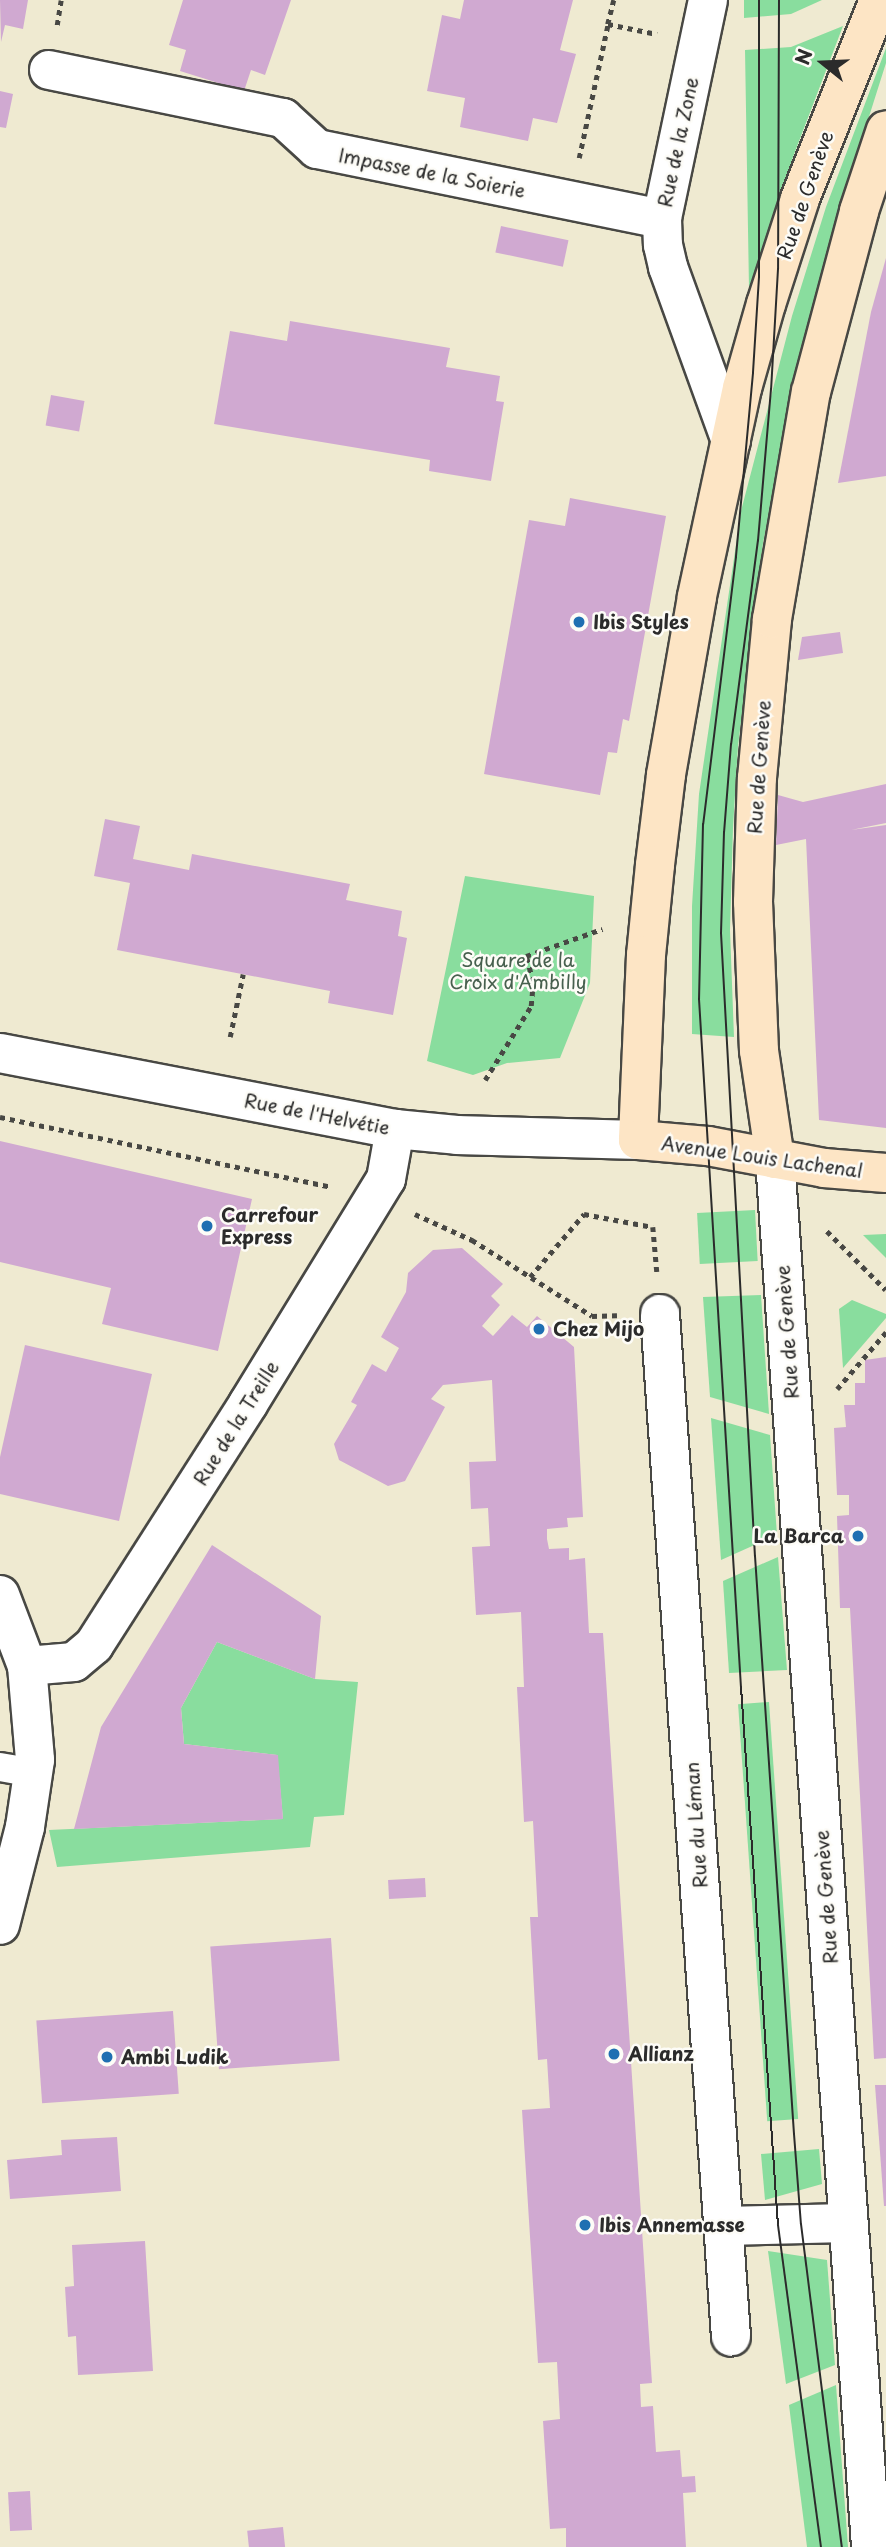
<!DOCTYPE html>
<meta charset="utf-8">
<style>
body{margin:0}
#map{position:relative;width:886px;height:2547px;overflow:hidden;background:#efead1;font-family:"Playpen Sans",sans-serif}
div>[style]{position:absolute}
.green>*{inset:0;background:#89dd9e;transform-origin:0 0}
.building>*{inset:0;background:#d0a9d1;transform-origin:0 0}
.path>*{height:4.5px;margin-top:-2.25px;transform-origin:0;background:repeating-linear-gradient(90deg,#484844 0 5px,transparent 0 10px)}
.roads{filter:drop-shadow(2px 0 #484844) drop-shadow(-2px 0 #484844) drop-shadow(0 2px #484844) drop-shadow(0 -2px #484844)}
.service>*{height:28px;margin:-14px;padding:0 14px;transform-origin:14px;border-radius:14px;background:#fff}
.pedestrian>*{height:38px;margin:-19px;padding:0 19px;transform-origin:19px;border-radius:19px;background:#fff}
.minor>*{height:38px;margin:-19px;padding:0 19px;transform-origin:19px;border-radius:19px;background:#fff}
.tertiary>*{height:38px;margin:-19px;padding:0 19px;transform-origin:19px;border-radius:19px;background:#fff}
.secondary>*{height:38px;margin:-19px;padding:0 19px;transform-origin:19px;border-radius:19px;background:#fde5c5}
.tram>*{height:2px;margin:-1px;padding:0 1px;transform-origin:1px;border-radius:1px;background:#2b2b2b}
.dots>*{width:19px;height:19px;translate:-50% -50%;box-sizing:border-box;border:4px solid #fdfcf7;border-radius:50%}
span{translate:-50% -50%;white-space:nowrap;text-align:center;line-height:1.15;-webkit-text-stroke:5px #fdfcf7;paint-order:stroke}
.street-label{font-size:19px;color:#2b2b2b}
.poi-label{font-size:19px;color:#2b2b2b;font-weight:700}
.left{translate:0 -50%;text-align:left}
.right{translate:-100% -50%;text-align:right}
.park-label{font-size:19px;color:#47604e}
.north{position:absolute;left:788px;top:28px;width:70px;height:70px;-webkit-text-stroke:5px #fdfcf7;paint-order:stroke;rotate:288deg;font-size:19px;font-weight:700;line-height:28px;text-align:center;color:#2b2b2b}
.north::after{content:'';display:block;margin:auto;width:24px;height:32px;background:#2b2b2b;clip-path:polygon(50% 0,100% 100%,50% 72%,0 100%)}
</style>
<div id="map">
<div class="green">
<i style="clip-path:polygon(744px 0,822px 0,791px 14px,744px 18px)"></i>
<i style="clip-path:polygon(843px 26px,793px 157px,749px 289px,745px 50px,791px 47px)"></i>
<i style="clip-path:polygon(886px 48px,886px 63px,841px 205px,809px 321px,763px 543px,738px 746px,733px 828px,730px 930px,734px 1037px,692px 1034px,692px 906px,699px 794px,741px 511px,792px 316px,826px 207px)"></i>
<i style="clip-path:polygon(465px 876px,594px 896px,590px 983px,560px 1058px,507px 1063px,473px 1075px,427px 1061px)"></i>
<i style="left:755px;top:1210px;width:51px;height:58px;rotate:87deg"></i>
<i style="clip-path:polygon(886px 1234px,886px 1258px,863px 1235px)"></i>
<i style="clip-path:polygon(761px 1295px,769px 1414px,710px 1397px,703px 1297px)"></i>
<i style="clip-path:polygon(852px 1300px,886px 1314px,886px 1318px,843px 1368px,839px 1309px)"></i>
<i style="clip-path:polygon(711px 1418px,770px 1435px,777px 1535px,721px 1560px)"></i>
<i style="clip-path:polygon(778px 1557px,787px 1670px,729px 1673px,723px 1581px)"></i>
<i style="clip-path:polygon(217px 1642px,315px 1679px,358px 1682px,344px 1815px,314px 1817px,310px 1847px,57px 1867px,49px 1830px,283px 1819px,277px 1755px,184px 1744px,181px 1708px)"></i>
<i style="left:769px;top:1702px;width:418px;height:31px;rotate:86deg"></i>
<i style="clip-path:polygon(819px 2149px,822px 2184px,765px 2200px,761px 2154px)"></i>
<i style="clip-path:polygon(768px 2251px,827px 2260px,835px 2365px,786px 2384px)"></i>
<i style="clip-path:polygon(836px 2385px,848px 2547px,807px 2547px,789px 2405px)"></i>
</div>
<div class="building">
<i style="clip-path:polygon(0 0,28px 0,23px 29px,5px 25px,1px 42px)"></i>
<i style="clip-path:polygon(183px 0,291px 0,265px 75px,251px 70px,244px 91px,180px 71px,186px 50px,169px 45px)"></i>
<i style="clip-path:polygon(464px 0,573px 0,560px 50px,576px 54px,557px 123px,533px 118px,528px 141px,460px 127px,465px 98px,427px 91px,442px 15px,460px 19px)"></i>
<i style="clip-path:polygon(0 91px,13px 94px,6px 128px,0 127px)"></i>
<i style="left:501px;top:226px;width:69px;height:27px;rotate:12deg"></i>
<i style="clip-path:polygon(886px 258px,886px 476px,838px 483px,871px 312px)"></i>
<i style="clip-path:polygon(290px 321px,450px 348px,446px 367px,500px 376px,496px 401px,504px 402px,491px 481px,429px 471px,430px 460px,214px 424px,230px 331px,287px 341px)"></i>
<i style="left:51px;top:395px;width:34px;height:31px;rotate:10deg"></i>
<i style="clip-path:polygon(570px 498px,666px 516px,629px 721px,623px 719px,617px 753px,608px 752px,600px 795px,484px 774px,529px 520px,565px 526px)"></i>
<i style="clip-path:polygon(840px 632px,843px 653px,798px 660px,802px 637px)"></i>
<i style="clip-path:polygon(886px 784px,886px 823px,851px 830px,886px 825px,886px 1128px,819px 1120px,806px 839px,776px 845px,778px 795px,803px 802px)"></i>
<i style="clip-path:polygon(105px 819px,140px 826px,133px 859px,189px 870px,192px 854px,350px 884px,346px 900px,402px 911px,398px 936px,407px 938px,393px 1015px,328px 1003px,330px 991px,117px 950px,130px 883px,94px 876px)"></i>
<i style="clip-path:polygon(0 1141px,252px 1199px,218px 1351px,102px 1324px,111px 1288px,0 1262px)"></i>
<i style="clip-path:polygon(462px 1248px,503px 1284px,491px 1296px,500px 1305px,482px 1326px,493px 1336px,512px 1315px,527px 1327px,537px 1316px,574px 1347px,583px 1517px,567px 1518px,568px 1527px,547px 1529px,547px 1539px,549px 1549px,569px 1548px,569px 1560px,585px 1558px,589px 1633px,603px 1633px,652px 2383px,640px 2384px,641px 2407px,653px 2406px,656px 2452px,680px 2450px,682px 2477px,695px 2476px,696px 2492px,683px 2493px,686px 2547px,566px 2547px,566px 2528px,550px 2529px,543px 2421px,560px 2419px,557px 2362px,538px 2363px,522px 2110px,550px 2108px,547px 2059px,538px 2060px,530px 1917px,538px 1917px,533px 1821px,524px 1822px,517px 1687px,524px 1687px,521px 1612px,476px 1615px,472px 1547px,490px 1546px,488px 1508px,471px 1509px,469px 1462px,496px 1461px,492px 1380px,443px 1385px,431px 1399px,445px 1407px,405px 1481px,388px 1486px,339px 1460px,334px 1444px,357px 1405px,351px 1402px,372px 1364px,386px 1372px,399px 1348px,381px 1337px,406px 1292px,408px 1273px,433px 1250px)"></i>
<i style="clip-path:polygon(25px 1345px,152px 1374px,119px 1521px,0 1494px,0 1457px)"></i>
<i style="clip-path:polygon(886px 1357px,886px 2058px,874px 2059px,850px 1608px,840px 1608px,837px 1516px,849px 1515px,849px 1495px,837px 1495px,834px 1428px,846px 1427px,844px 1405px,855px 1405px,855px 1383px,865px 1383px,865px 1360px)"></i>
<i style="clip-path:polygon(212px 1545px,321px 1616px,315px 1679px,217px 1642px,181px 1708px,184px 1744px,278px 1755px,283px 1819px,74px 1829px,101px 1727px)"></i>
<i style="left:425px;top:1878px;width:19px;height:37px;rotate:87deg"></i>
<i style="left:331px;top:1938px;width:123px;height:121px;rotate:86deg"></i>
<i style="left:173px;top:2011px;width:83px;height:137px;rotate:86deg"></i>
<i style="clip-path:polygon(875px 2085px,886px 2085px,886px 2206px,884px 2206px)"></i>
<i style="clip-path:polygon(117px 2137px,121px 2191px,10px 2199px,7px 2160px,62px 2155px,61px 2140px)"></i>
<i style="clip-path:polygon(145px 2241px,153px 2371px,78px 2375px,76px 2336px,68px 2337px,65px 2287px,74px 2286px,72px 2245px)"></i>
<i style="left:30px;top:2491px;width:39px;height:22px;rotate:87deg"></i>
<i style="left:283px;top:2527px;width:20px;height:36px;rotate:84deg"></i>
</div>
<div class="path">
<i style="left:614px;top:0;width:25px;rotate:104deg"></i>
<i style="left:608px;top:24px;width:50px;rotate:11.5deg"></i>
<i style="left:57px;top:25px;width:25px;rotate:-81deg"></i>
<i style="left:579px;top:158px;width:137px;rotate:-77.8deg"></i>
<i style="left:230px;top:1037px;width:64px;rotate:-78.3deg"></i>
<i style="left:485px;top:1080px;width:87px;rotate:-58.1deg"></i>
<i style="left:531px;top:1006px;width:24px;rotate:-85deg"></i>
<i style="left:533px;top:982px;width:27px;rotate:-105deg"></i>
<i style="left:526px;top:956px;width:81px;rotate:-19.6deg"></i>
<i style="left:0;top:1117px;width:338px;rotate:11.9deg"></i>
<i style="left:415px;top:1214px;width:63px;rotate:24.5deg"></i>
<i style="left:472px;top:1240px;width:142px;rotate:32.3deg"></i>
<i style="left:592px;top:1316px;width:25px;rotate:-2deg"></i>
<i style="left:827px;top:1231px;width:83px;rotate:45deg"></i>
<i style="left:530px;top:1277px;width:83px;rotate:-49.4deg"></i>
<i style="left:584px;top:1214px;width:70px;rotate:10.7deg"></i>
<i style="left:653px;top:1227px;width:45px;rotate:84.9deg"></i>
<i style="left:837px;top:1389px;width:75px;rotate:-49.3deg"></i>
</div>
<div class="roads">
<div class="service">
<i style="left:0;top:1767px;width:34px;rotate:10deg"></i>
</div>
<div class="pedestrian">
<i style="left:248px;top:1404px;width:264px;rotate:-58.5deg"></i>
<i style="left:386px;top:1179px;width:51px;rotate:-79.8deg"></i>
</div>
<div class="minor">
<i style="left:708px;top:0;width:224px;rotate:101.9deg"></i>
<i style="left:662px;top:219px;width:26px;rotate:88deg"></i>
<i style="left:663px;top:245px;width:23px;rotate:77deg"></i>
<i style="left:668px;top:267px;width:185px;rotate:70.1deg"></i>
<i style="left:49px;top:70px;width:239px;rotate:11.6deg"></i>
<i style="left:283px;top:118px;width:46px;rotate:42.4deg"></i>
<i style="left:317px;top:149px;width:352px;rotate:11.5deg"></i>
<i style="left:775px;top:1159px;width:1391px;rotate:86.04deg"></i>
<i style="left:660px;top:1314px;width:1025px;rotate:86.03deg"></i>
<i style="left:0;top:1595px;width:76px;rotate:69.2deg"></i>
<i style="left:27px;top:1666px;width:94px;rotate:85.1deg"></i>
<i style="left:35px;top:1760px;width:68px;rotate:98.5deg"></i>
<i style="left:25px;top:1827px;width:101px;rotate:104.3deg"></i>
<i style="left:27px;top:1666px;width:47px;rotate:-4.9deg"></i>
<i style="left:74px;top:1662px;width:26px;rotate:-40deg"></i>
<i style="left:94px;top:1645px;width:286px;rotate:-57.4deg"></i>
<i style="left:723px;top:2226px;width:125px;rotate:-1.4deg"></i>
</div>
<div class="tertiary">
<i style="left:0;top:1053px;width:402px;rotate:10.9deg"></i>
<i style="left:395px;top:1129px;width:62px;rotate:5.5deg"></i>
<i style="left:457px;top:1135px;width:181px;rotate:1.6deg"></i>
</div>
<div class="secondary">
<i style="left:879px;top:0;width:214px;rotate:111.7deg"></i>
<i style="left:800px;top:199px;width:110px;rotate:107.9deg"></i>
<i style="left:766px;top:304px;width:87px;rotate:105.9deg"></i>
<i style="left:742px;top:388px;width:214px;rotate:102.2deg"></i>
<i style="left:697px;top:597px;width:181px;rotate:99.9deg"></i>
<i style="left:666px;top:775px;width:91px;rotate:97deg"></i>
<i style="left:655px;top:865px;width:90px;rotate:95.7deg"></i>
<i style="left:646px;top:955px;width:185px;rotate:92.5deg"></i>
<i style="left:638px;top:1140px;width:70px;rotate:4.9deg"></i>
<i style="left:708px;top:1146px;width:118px;rotate:10.7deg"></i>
<i style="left:824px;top:1168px;width:62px;rotate:4.6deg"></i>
<i style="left:775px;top:1159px;width:109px;rotate:-98.4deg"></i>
<i style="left:759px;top:1051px;width:149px;rotate:-92.3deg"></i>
<i style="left:753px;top:902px;width:124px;rotate:-88.2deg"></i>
<i style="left:757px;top:778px;width:160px;rotate:-84.6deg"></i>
<i style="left:772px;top:619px;width:230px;rotate:-80.3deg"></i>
<i style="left:811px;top:392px;width:187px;rotate:-75.1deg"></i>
<i style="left:859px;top:211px;width:85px;rotate:-71.6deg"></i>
</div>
</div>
<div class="tram">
<i style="left:759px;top:0;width:277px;rotate:90deg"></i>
<i style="left:759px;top:277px;width:96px;rotate:93.6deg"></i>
<i style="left:753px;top:373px;width:185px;rotate:95.3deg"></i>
<i style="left:736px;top:557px;width:269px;rotate:97deg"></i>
<i style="left:703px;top:824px;width:175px;rotate:91.3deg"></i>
<i style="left:699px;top:999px;width:689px;rotate:86.51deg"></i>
<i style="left:741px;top:1687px;width:539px;rotate:86.07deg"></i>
<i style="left:778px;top:2225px;width:325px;rotate:82.4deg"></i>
<i style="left:779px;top:0;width:269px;rotate:90.2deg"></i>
<i style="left:778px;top:269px;width:120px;rotate:93.3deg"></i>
<i style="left:771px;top:389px;width:152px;rotate:94.9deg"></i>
<i style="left:758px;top:540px;width:206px;rotate:97.5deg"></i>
<i style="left:731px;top:744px;width:88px;rotate:94.5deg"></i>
<i style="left:724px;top:832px;width:101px;rotate:91.7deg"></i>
<i style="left:721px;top:933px;width:624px;rotate:86.88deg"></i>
<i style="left:755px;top:1556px;width:579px;rotate:86.14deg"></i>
<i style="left:794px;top:2134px;width:90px;rotate:85.6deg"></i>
<i style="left:801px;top:2224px;width:326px;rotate:82.8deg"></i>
</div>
<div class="dots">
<i style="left:579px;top:622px;background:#1f6fb2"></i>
<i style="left:207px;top:1226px;background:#1f6fb2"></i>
<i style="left:539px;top:1329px;background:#1f6fb2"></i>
<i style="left:858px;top:1536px;background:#1f6fb2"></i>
<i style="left:614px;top:2054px;background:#1f6fb2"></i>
<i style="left:107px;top:2057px;background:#1f6fb2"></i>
<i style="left:585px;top:2225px;background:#1f6fb2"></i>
</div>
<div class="street-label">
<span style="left:678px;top:142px;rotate:-78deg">Rue de la Zone</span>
<span style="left:432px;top:173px;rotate:11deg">Impasse de la Soierie</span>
<span style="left:805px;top:195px;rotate:-71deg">Rue de Genève</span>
<span style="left:759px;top:767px;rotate:-86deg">Rue de Genève</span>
<span style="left:317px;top:1114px;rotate:11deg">Rue de l'Helvétie</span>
<span style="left:762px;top:1157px;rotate:8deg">Avenue Louis Lachenal</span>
<span style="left:787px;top:1332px;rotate:-94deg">Rue de Genève</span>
<span style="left:236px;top:1423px;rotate:-58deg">Rue de la Treille</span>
<span style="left:696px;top:1825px;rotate:-94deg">Rue du Léman</span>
<span style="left:826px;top:1897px;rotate:-94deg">Rue de Genève</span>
</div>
<div class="poi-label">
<span class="left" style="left:593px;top:622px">Ibis Styles</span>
<span class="left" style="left:221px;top:1226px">Carrefour<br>Express</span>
<span class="left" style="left:553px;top:1329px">Chez Mijo</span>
<span class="right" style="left:844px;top:1536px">La Barca</span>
<span class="left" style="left:628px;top:2054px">Allianz</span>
<span class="left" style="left:121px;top:2057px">Ambi Ludik</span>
<span class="left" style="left:599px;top:2225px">Ibis Annemasse</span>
</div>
<div class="park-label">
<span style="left:518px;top:971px">Square de la<br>Croix d'Ambilly</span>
</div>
<div class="north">N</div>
</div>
